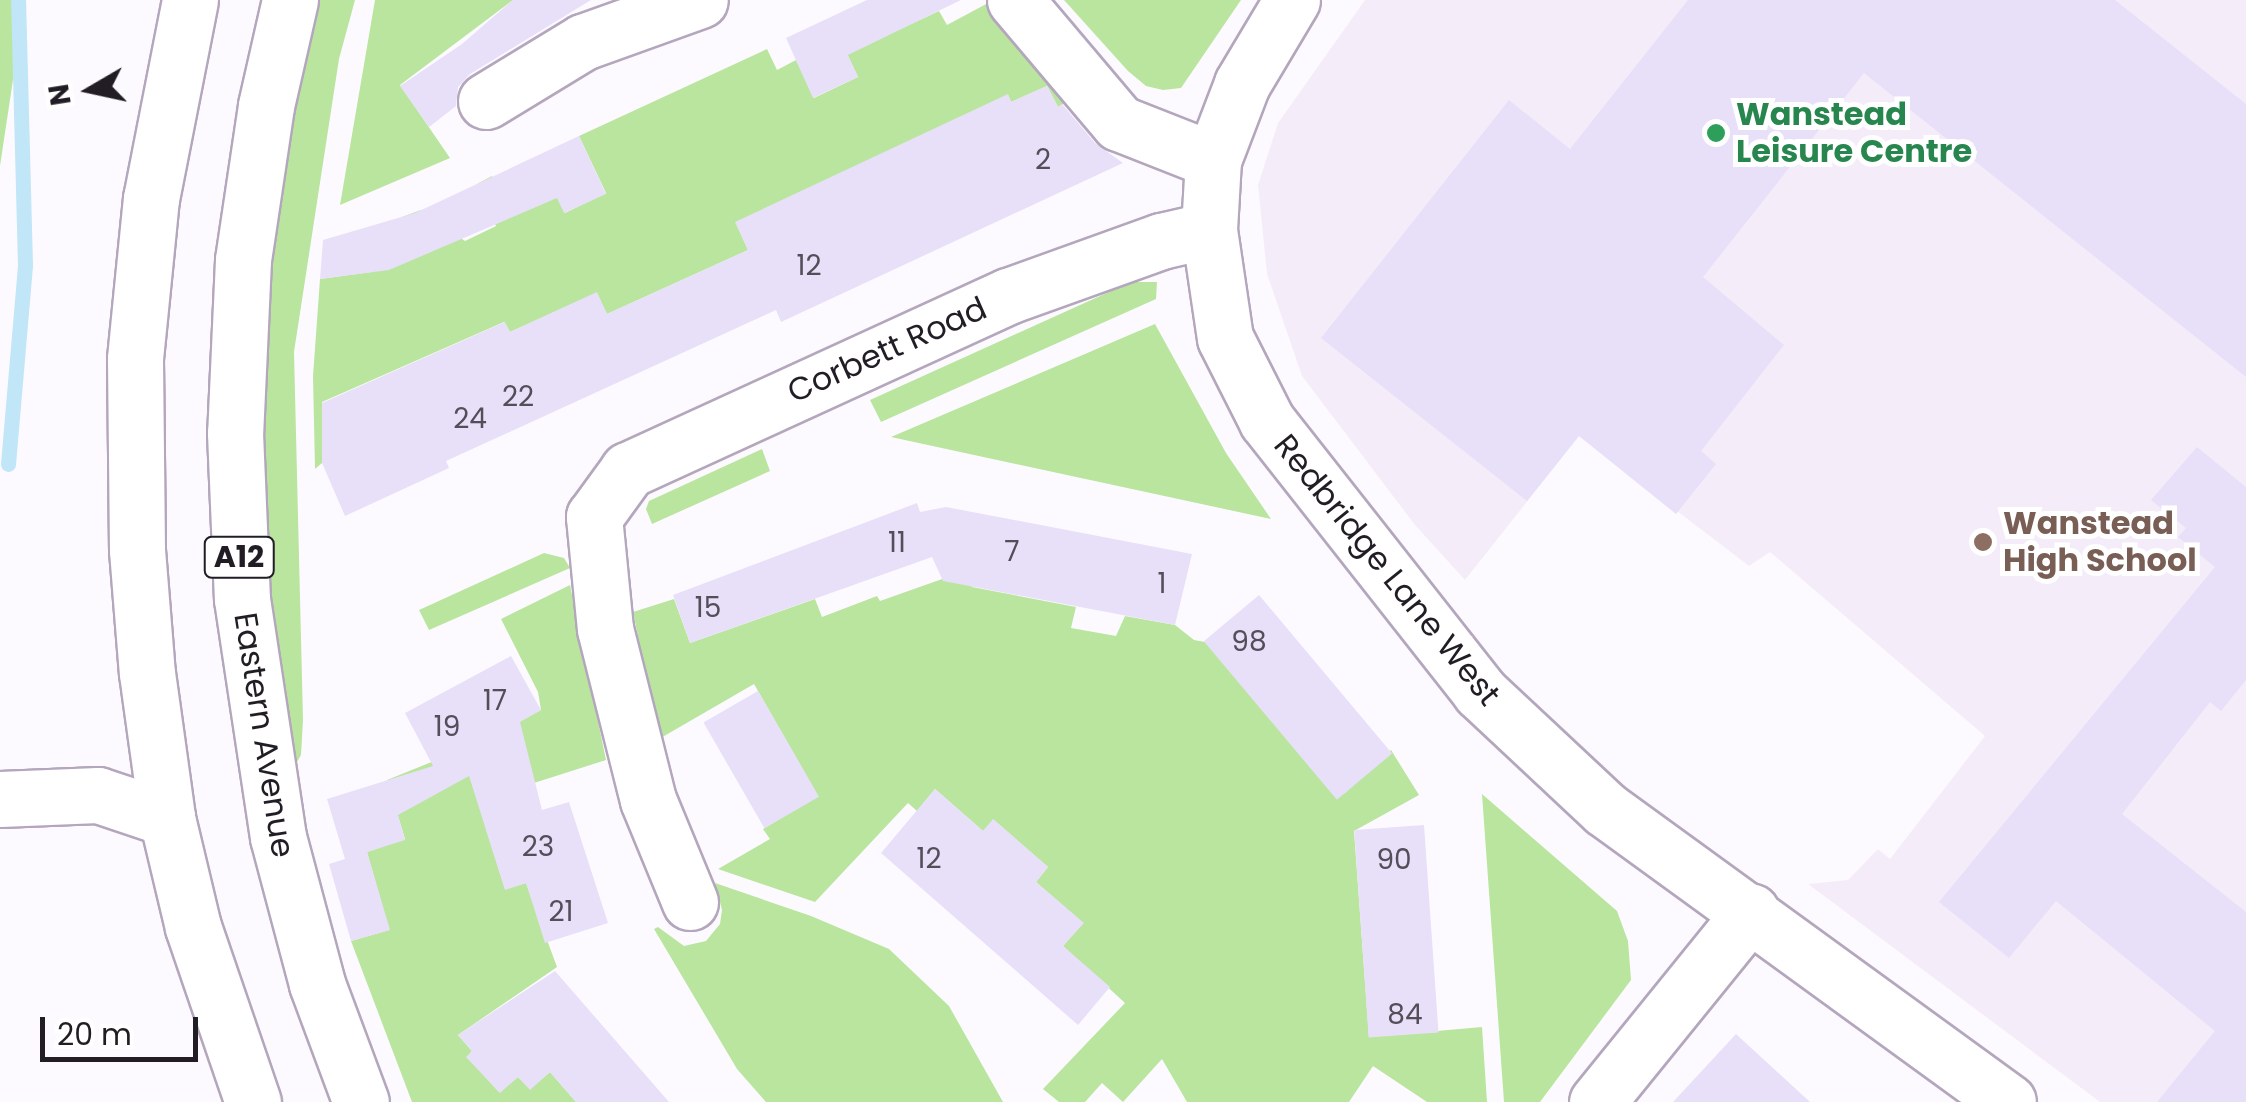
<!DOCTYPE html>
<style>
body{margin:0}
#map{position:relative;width:2246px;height:1102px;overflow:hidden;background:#fdfaff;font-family:Poppins,sans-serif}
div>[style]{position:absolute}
.built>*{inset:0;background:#f4edf9}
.green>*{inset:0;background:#b9e59e}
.stream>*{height:15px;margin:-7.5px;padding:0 7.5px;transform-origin:7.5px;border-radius:7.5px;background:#c1e6f7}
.building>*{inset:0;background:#e8dff8;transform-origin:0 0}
.roads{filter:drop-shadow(2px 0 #b4a7bd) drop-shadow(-2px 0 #b4a7bd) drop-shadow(0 2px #b4a7bd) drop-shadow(0 -2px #b4a7bd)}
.minor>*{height:55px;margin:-27.5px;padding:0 27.5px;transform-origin:27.5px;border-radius:27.5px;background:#fff}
.highway>*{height:55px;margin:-27.5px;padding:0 27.5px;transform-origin:27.5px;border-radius:27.5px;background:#fff}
.dots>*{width:28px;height:28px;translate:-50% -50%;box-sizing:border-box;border:5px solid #fff;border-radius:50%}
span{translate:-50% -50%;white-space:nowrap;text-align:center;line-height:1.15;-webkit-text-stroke:10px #fff;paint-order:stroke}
.number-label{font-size:28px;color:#544e5a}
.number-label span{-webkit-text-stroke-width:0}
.shield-label span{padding:2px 8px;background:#fff;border:2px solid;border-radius:8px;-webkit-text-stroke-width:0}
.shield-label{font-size:30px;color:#221d25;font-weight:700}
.leisure-label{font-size:32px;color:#27864d;font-weight:700}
.left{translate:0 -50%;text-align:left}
.street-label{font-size:32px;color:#221d25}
.education-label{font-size:32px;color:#785e54;font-weight:700}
.north{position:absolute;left:40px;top:40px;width:100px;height:100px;-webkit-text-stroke:8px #fff;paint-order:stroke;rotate:261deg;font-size:28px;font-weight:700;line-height:40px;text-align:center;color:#221d25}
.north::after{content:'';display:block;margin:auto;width:35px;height:45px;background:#221d25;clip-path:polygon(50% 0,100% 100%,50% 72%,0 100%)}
.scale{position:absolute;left:40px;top:1017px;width:158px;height:45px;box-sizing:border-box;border:5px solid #221d25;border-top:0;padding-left:12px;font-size:30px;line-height:35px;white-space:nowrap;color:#221d25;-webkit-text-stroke:8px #fff;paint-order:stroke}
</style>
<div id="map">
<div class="built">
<i style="clip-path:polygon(1365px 0,2246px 0,2246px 1102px,2100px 1102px,1808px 884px,1848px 880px,1878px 849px,1890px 859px,1985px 736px,1770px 552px,1749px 566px,1579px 436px,1465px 580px,1415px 525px,1302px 376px,1267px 274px,1258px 185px,1278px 123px)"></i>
</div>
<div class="green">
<i style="clip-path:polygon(0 0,25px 0,0 166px)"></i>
<i style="clip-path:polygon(319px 0,355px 0,339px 59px,294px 352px,303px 720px,301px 755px,293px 769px,264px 552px,265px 338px,279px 192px,304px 53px)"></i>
<i style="clip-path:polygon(375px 0,513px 0,400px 85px,450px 158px,340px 205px)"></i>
<i style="clip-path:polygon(1064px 0,1241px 0,1181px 88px,1163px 90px,1146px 86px,1128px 71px)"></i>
<i style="clip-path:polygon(988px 3px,1069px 101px,1058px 107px,1047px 86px,1011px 102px,1008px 95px,736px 223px,748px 250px,607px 314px,596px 293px,510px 332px,504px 322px,322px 402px,322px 463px,315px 469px,313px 376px,320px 279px,371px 272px,402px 217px,421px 210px,465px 241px,496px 226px,477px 184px,492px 176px,508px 213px,537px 156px,565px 213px,606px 193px,579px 136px,767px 49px,777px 70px,796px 60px,814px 98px,858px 77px,847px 54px,939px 11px,947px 25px)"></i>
<i style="clip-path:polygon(1131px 282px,1157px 282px,1156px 299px,881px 422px,870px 400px)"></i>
<i style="clip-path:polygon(1155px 324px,1226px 453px,1271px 519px,891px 437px)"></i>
<i style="clip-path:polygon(762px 449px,770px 471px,652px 524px,646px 509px,649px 501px)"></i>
<i style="clip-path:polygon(980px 544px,972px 587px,1076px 607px,1071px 628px,1116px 636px,1125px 616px,1175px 625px,1194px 640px,1205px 642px,1345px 793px,1391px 750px,1419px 795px,1354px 831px,1369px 1037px,1482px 1027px,1487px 1102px,1427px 1102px,1373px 1066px,1349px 1102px,1187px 1102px,1162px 1059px,1123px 1102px,1102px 1083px,1085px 1102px,1059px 1102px,1043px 1089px,1125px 1003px,1063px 946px,1083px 923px,1036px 882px,1048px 867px,994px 820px,983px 831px,935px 789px,917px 811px,908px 803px,815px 902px,718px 869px,770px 839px,763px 829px,818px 796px,754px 684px,659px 739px,633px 612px,674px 599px,690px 643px,815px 599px,822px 617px,877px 596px,880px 601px,945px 578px)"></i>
<i style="clip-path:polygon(544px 553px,564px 558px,570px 568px,429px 630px,419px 610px)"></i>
<i style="clip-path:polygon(570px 585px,606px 760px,512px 790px,521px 817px,486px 829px,505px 889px,526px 883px,557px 967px,458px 1035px,472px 1051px,467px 1057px,499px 1092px,518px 1077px,530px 1089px,550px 1072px,576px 1102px,412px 1102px,351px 941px,389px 930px,367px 852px,405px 839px,387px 780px,481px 742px,541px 710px,538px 692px,501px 619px)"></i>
<i style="clip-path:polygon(1482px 794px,1617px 911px,1628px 941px,1631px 980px,1540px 1102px,1504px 1102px)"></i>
<i style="clip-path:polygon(715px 883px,811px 916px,889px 949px,949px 1006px,1003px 1102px,766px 1102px,737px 1069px,654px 929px,658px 927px,684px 946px,706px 941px,720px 924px,722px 910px)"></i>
</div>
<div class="stream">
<i style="left:8px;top:464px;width:200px;rotate:-85.1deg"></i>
<i style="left:25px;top:265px;width:265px;rotate:-91.5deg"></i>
</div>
<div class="building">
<i style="clip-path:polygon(513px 0,591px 0,470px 74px,458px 87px,456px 106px,429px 127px,400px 86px,462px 44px)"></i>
<i style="clip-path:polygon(867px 0,961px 0,848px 55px,858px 77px,813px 98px,786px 38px)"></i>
<i style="clip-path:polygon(1688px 0,2115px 0,2246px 104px,2246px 377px,1864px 73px,1703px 277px,1784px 345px,1701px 451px,1716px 464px,1676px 514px,1579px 436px,1527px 501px,1321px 338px,1509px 100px,1570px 149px)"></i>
<i style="clip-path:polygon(1047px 86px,1058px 107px,1062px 104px,1095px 143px,1123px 163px,781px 322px,776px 310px,446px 461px,449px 468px,345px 516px,322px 463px,322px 403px,505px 322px,510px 332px,597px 292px,607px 314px,748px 250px,735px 222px,1008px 94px,1011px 102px)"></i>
<i style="clip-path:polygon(579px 136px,606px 194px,564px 213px,557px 198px,389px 270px,320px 279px,323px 240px,415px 213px)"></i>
<i style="clip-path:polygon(2197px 447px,2246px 487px,2246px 680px,2221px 711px,2210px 702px,2122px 814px,2246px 912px,2246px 1102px,2157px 1102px,2215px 1031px,2056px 901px,2009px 958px,1939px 902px,2215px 567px,2178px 537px,2186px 528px,2151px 500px)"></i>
<i style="clip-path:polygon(917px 503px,920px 512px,946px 507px,1192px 554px,1175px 625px,943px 581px,932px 557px,690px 643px,673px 595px)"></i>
<i style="left:1259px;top:595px;width:207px;height:72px;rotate:50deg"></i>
<i style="clip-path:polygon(511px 656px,541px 710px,520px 722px,542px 810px,569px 802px,608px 923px,545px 943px,526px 883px,505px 890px,469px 776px,398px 815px,405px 840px,367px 852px,390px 930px,351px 941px,329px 864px,345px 859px,327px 799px,433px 766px,405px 713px)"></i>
<i style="left:758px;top:691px;width:122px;height:63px;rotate:60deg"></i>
<i style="clip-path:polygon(935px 789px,983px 831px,993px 819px,1048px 867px,1036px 882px,1084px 923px,1063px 946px,1110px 987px,1078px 1025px,881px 853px)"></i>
<i style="left:1424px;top:825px;width:208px;height:70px;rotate:86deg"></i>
<i style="clip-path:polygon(555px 971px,669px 1102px,576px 1102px,550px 1072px,530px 1090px,518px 1077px,500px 1093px,466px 1057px,472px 1051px,458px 1035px)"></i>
<i style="clip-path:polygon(1736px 1034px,1810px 1102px,1673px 1102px)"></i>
</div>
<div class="roads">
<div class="minor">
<i style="left:1015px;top:0;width:161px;rotate:49.8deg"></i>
<i style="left:1119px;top:123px;width:101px;rotate:21.5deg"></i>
<i style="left:1292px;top:0;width:98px;rotate:120.8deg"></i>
<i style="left:1242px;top:84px;width:81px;rotate:110.9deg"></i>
<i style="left:1213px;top:160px;width:70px;rotate:93.3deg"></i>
<i style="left:1209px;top:230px;width:109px;rotate:81.6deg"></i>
<i style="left:1225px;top:338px;width:93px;rotate:63.2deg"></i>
<i style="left:1267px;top:421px;width:345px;rotate:51.8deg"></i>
<i style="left:1480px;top:692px;width:171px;rotate:43.1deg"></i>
<i style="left:1605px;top:809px;width:498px;rotate:36deg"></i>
<i style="left:486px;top:101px;width:114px;rotate:-31.3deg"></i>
<i style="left:583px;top:42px;width:124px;rotate:-19.7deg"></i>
<i style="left:0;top:799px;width:98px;rotate:-2.3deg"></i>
<i style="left:98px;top:795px;width:73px;rotate:18.4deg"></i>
<i style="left:690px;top:902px;width:110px;rotate:-112.4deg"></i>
<i style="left:648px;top:800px;width:176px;rotate:-104.1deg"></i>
<i style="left:605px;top:629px;width:113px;rotate:-95.6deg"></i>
<i style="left:594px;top:517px;width:58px;rotate:-54.1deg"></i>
<i style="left:628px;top:470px;width:418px;rotate:-24.6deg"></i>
<i style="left:1008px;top:296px;width:163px;rotate:-19.8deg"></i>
<i style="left:1161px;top:241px;width:49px;rotate:-12.9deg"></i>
<i style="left:1597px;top:1102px;width:245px;rotate:-51deg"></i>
</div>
<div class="highway">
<i style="left:190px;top:0;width:202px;rotate:101.1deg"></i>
<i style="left:151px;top:198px;width:162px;rotate:95.7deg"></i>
<i style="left:135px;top:359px;width:191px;rotate:89.4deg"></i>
<i style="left:137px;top:550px;width:123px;rotate:85.4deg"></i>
<i style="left:147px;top:673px;width:146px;rotate:82.1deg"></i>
<i style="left:167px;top:818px;width:112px;rotate:76.6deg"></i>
<i style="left:193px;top:927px;width:185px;rotate:71.1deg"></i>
<i style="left:290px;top:0;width:109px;rotate:102.8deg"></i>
<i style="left:266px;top:106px;width:156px;rotate:98.5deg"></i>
<i style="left:243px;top:260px;width:173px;rotate:92.6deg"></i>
<i style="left:235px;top:433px;width:166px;rotate:87.6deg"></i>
<i style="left:242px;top:599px;width:241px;rotate:81.4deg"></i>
<i style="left:278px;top:837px;width:152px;rotate:75.1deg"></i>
<i style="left:317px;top:984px;width:126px;rotate:69.6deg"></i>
</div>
</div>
<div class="dots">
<i style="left:1716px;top:133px;background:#2e9e5b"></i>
<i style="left:1983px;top:542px;background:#8d6e63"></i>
</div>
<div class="number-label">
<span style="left:1043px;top:160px">2</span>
<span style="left:809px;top:266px">12</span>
<span style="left:518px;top:397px">22</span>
<span style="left:470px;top:419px">24</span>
<span style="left:897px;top:543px">11</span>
<span style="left:1012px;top:552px">7</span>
<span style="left:1162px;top:584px">1</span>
<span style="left:708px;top:608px">15</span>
<span style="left:1249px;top:642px">98</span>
<span style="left:495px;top:701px">17</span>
<span style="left:447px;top:727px">19</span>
<span style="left:538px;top:847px">23</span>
<span style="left:929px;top:859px">12</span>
<span style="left:1394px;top:860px">90</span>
<span style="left:561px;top:912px">21</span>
<span style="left:1405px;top:1015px">84</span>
</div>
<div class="shield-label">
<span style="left:239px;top:557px">A12</span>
</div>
<div class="leisure-label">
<span class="left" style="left:1736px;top:133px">Wanstead<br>Leisure Centre</span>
</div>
<div class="street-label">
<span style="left:887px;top:350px;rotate:-24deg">Corbett Road</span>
<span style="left:1387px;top:570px;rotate:51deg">Redbridge Lane West</span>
<span style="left:264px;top:735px;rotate:81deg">Eastern Avenue</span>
</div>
<div class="education-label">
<span class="left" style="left:2003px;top:542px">Wanstead<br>High School</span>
</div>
<div class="north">N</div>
<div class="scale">20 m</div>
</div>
